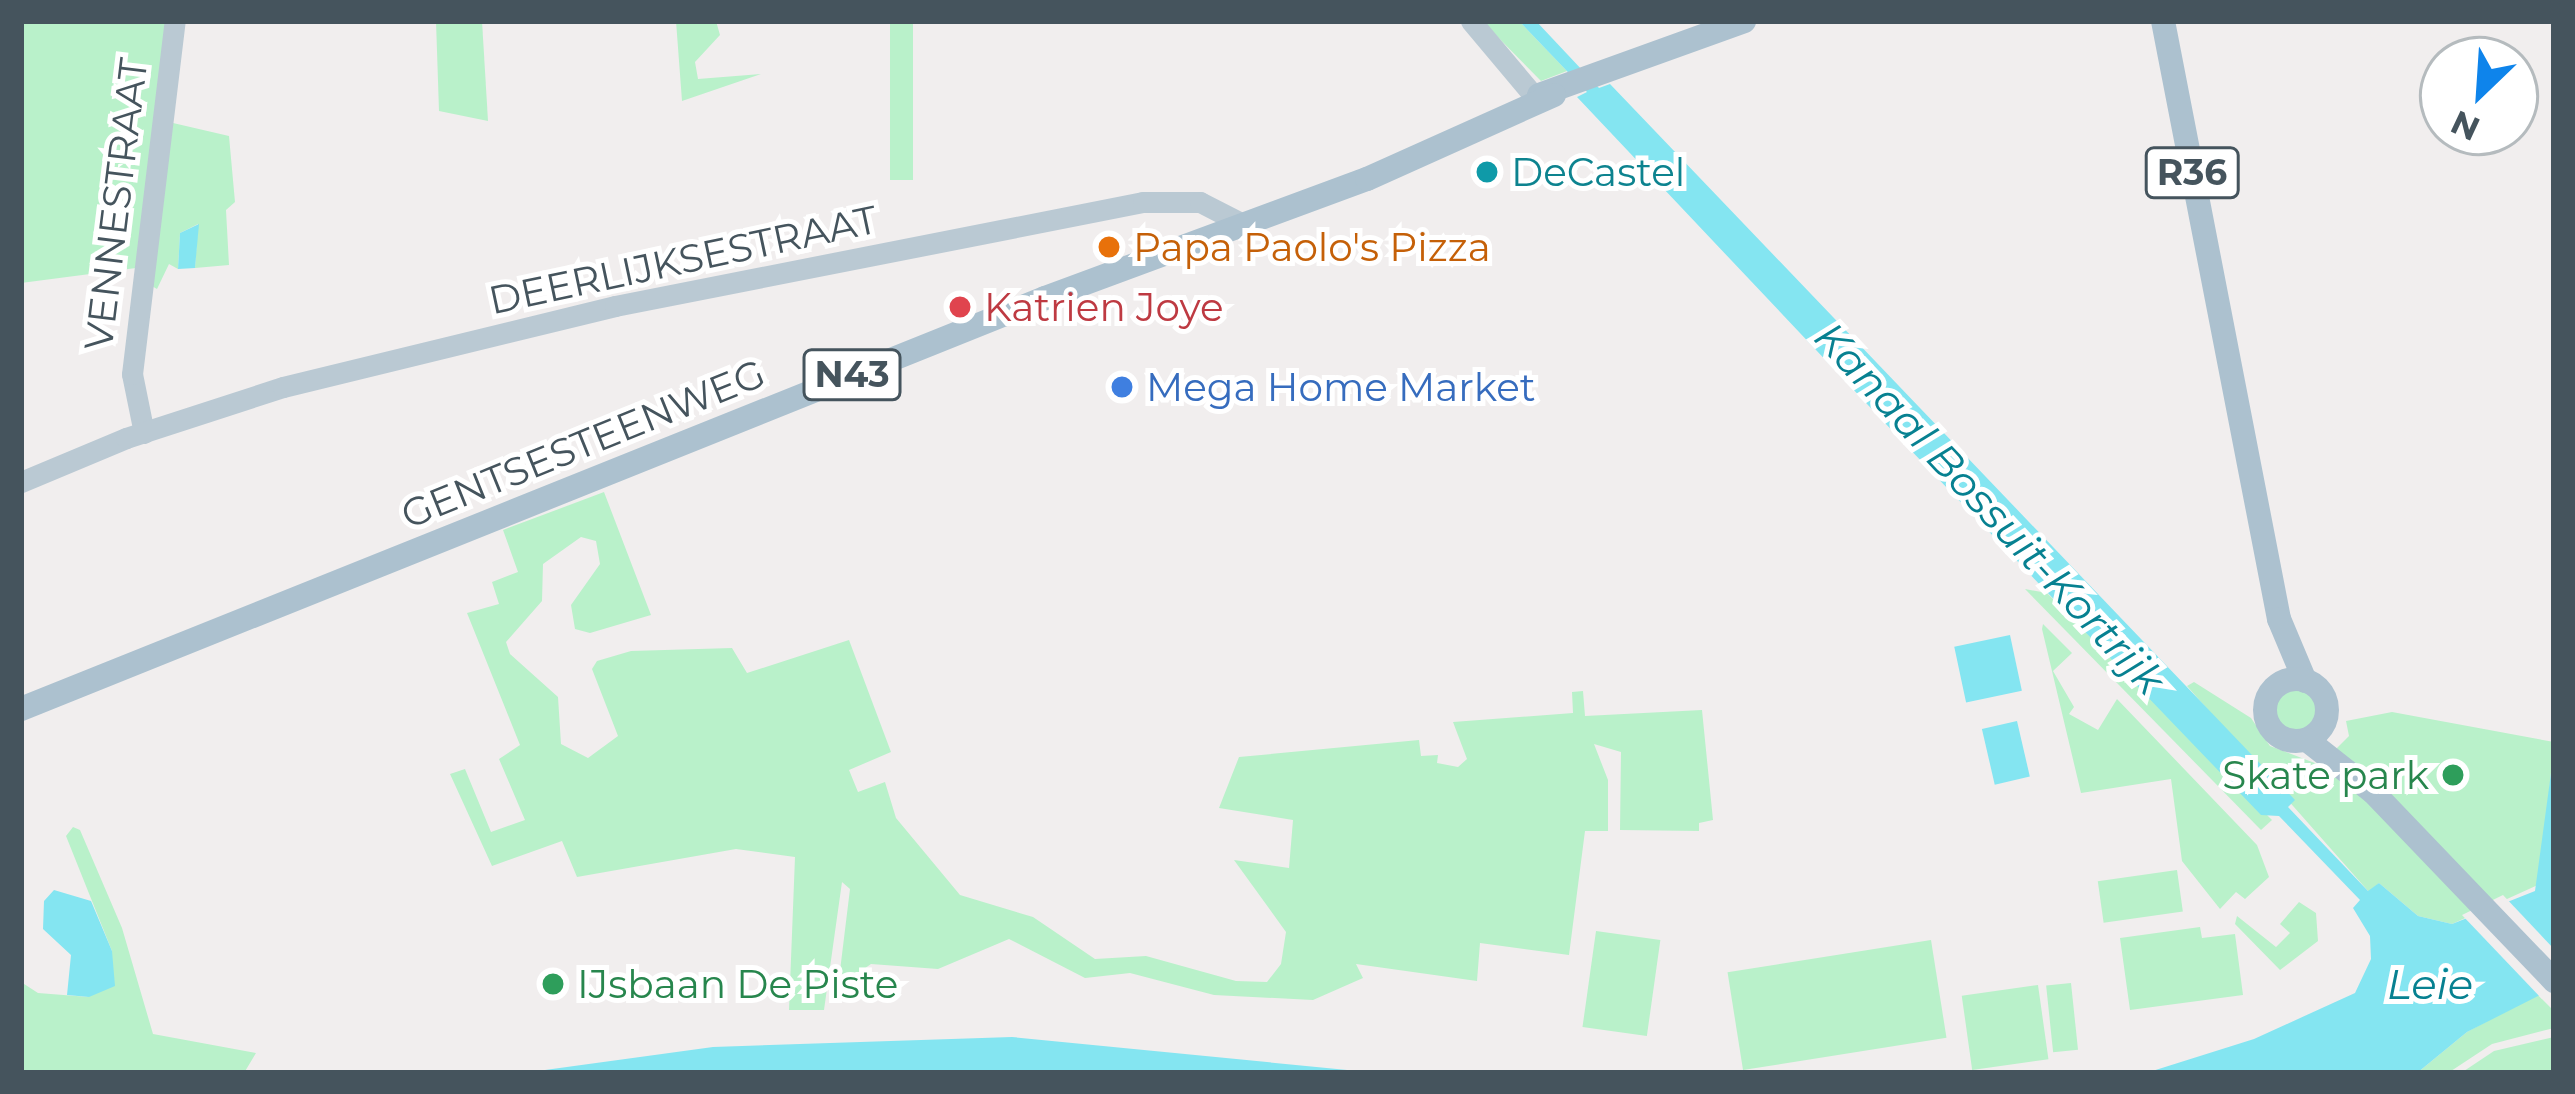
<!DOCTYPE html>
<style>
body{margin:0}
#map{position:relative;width:2575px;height:1094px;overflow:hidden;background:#f1eeee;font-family:Montserrat,sans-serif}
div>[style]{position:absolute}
.green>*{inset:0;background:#b9f1ca;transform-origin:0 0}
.round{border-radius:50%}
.water>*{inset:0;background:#84e5f1;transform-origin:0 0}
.pier>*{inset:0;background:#f1eeee}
.secondary>*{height:21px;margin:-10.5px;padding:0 10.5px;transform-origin:10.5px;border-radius:10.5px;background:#bac9d3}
.primary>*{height:24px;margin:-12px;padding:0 12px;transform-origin:12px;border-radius:12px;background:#acc1cf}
.primary>.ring{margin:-12px;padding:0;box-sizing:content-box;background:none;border:24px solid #acc1cf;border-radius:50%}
.dots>*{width:33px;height:33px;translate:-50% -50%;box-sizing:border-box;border:6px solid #fff;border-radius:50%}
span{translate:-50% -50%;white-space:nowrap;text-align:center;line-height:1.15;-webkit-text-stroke:10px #fff;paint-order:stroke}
.shield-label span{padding:3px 9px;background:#fff;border:3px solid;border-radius:9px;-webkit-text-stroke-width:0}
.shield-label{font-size:36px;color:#45545d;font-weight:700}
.culture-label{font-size:39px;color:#0d838f}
.left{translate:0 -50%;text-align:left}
.street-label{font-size:39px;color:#45545d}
.food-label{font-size:39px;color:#c56008}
.health-label{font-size:39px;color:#be3a42}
.shop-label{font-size:39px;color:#366cbe}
.leisure-label{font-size:39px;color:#27864d}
.right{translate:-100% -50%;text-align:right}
.water-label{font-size:42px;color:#078191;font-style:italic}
.frame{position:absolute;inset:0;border:24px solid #45545d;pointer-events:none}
.north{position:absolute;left:2419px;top:36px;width:120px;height:120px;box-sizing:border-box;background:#fff;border:3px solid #b5bbbe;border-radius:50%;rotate:205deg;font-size:33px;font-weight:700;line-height:48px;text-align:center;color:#45545d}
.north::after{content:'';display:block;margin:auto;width:42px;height:54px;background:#0e84eb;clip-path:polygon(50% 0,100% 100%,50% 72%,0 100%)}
</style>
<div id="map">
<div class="green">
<i style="clip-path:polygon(21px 21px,166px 21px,136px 268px,21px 283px)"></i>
<i style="clip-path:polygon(436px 21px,482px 21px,488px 121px,439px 111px)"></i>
<i style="clip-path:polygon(676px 21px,716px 21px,720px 35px,695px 62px,698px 79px,761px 74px,682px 101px)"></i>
<i style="left:890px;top:21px;width:23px;height:159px"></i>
<i style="clip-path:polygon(1482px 21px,1519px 21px,1567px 71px,1541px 81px)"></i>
<i style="clip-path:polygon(173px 123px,229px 136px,235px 202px,226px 210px,229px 265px,195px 268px,198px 224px,180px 233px,178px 269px,169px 264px,157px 289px,150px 285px)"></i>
<i style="clip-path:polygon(604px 492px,651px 615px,590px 633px,575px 629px,571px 605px,600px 564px,596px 541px,581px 537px,543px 564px,542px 601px,506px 642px,510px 654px,558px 697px,561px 744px,588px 758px,618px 736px,592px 669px,597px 661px,631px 651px,732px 648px,747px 673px,849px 640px,891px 752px,849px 770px,858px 792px,885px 782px,896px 818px,960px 895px,1033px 917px,1095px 959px,1146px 956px,1236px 981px,1267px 982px,1281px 964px,1286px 932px,1234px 860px,1289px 868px,1293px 820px,1219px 808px,1239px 757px,1419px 740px,1421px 756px,1438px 755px,1437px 763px,1458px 767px,1467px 759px,1453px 722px,1573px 713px,1572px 692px,1583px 691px,1585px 716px,1702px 710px,1713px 820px,1699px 823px,1699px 831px,1620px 830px,1621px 752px,1594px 744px,1608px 780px,1608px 831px,1585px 831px,1569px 955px,1480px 943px,1477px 981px,1356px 964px,1363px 978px,1313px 1000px,1214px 995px,1130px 973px,1085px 978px,1009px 939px,938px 969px,871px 964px,838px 987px,850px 889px,842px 882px,824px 1010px,789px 1010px,795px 857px,736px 849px,577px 877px,562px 841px,492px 866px,450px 774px,465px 769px,491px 832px,525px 820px,499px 759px,520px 745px,467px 613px,499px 604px,492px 582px,518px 572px,503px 530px)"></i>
<i style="clip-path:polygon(2025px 589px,2047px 593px,2272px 820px,2261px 830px)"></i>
<i style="clip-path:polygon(2043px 624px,2072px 653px,2053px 671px,2074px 707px,2069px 714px,2098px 730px,2117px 699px,2257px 845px,2269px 877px,2245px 899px,2236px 892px,2220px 909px,2182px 861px,2171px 779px,2081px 793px,2042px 629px)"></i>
<i style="clip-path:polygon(2194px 682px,2251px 718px,2270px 746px,2320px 765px,2349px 736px,2346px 721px,2392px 712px,2554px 742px,2540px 884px,2452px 924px,2418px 916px,2379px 883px,2369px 892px,2187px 686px)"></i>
<i class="round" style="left:2274px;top:688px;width:44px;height:44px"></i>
<i style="clip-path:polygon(73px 827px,80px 830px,122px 928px,153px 1034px,256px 1053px,244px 1073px,21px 1073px,21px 982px,38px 993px,89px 997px,112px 951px,66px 836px)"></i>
<i style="left:2177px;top:870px;width:42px;height:80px;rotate:82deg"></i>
<i style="clip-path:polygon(2299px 902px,2316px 913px,2318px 941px,2280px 970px,2235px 924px,2237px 916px,2276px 947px,2290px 933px,2280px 924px)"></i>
<i style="clip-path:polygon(2200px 927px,2202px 938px,2235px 934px,2243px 995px,2130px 1010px,2120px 938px)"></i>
<i style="left:1596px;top:931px;width:65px;height:97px;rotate:8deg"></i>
<i style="left:1931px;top:940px;width:99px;height:206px;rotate:81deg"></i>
<i style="left:2071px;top:983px;width:67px;height:25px;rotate:84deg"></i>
<i style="left:2038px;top:985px;width:75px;height:77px;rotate:82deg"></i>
<i style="clip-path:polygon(2537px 994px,2554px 1011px,2554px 1028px,2492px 1044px,2448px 1073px,2417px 1073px,2467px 1032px)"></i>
<i style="clip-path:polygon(2554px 1037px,2554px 1073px,2461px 1073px,2494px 1051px)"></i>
</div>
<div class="water">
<i style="clip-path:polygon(1519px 21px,1536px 21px,1599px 88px,1610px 84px,2295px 800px,2288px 807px,2368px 891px,2379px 883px,2418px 916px,2452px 924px,2535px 891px,2554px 751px,2554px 988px,2467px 1032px,2417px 1073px,2146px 1073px,2254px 1039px,2355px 993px,2371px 959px,2370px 936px,2353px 908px,2360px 900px,2279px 816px,2261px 815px,1902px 441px,1577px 97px,1587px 92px)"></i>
<i style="clip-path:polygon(199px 224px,195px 268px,178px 269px,180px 233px)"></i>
<i style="left:2010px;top:635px;width:57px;height:57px;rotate:78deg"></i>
<i style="left:2017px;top:721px;width:57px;height:36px;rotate:77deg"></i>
<i style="clip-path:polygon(54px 890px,91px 901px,112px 951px,115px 986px,89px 997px,67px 995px,71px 955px,43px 929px,44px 901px)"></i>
<i style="clip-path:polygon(1012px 1037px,1378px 1073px,523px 1073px,713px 1047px)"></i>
</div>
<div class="pier">
<i style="clip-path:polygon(2503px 895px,2554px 949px,2554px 994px,2542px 999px,2462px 915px)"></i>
</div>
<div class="secondary">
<i style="left:1471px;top:21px;width:98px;rotate:50deg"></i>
<i style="left:144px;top:433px;width:60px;rotate:-101.5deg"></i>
<i style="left:132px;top:374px;width:356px;rotate:-83.1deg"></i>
<i style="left:21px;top:482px;width:114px;rotate:-22.7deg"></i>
<i style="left:126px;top:438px;width:165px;rotate:-18deg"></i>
<i style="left:283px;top:387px;width:342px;rotate:-13.7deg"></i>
<i style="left:615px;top:306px;width:538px;rotate:-11.14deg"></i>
<i style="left:1143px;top:202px;width:57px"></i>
<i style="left:1200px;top:202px;width:44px;rotate:27.1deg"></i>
</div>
<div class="primary">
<i style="left:2163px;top:21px;width:609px;rotate:79.02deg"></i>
<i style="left:2279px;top:619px;width:67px;rotate:67.2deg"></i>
<i style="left:1539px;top:95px;width:218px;rotate:-19.8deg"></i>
<i class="ring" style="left:2265px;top:679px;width:38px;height:38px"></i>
<i style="left:21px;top:709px;width:1103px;rotate:-21.87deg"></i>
<i style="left:1045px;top:298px;width:343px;rotate:-20.3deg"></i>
<i style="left:1367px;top:179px;width:205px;rotate:-24.2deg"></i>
<i style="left:2307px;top:740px;width:84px;rotate:38.2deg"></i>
<i style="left:2373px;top:792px;width:262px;rotate:46.2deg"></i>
</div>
<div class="dots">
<i style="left:1487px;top:172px;background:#0f9aa8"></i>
<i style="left:1109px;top:247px;background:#e8710a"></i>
<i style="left:960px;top:307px;background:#e0444e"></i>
<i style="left:1122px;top:387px;background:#3f7fe0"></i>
<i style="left:2453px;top:775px;background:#2e9e5b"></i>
<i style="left:553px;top:984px;background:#2e9e5b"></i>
</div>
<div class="shield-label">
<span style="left:2192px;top:173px">R36</span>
<span style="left:852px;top:375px">N43</span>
</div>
<div class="culture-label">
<span class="left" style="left:1511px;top:172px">DeCastel</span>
</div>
<div class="street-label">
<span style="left:116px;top:204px;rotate:-83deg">VENNESTRAAT</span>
<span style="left:683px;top:260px;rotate:-12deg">DEERLIJKSESTRAAT</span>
<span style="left:583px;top:444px;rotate:-22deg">GENTSESTEENWEG</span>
</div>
<div class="food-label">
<span class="left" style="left:1133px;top:247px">Papa Paolo's Pizza</span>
</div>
<div class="health-label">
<span class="left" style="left:984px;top:307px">Katrien Joye</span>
</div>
<div class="shop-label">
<span class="left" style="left:1146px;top:387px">Mega Home Market</span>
</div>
<div class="leisure-label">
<span class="right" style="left:2429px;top:775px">Skate park</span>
<span class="left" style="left:577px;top:984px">IJsbaan De Piste</span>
</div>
<div class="water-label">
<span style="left:1990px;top:508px;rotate:47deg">Kanaal Bossuit-Kortrijk</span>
<span style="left:2430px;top:984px">Leie</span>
</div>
<div class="frame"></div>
<div class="north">N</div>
</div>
